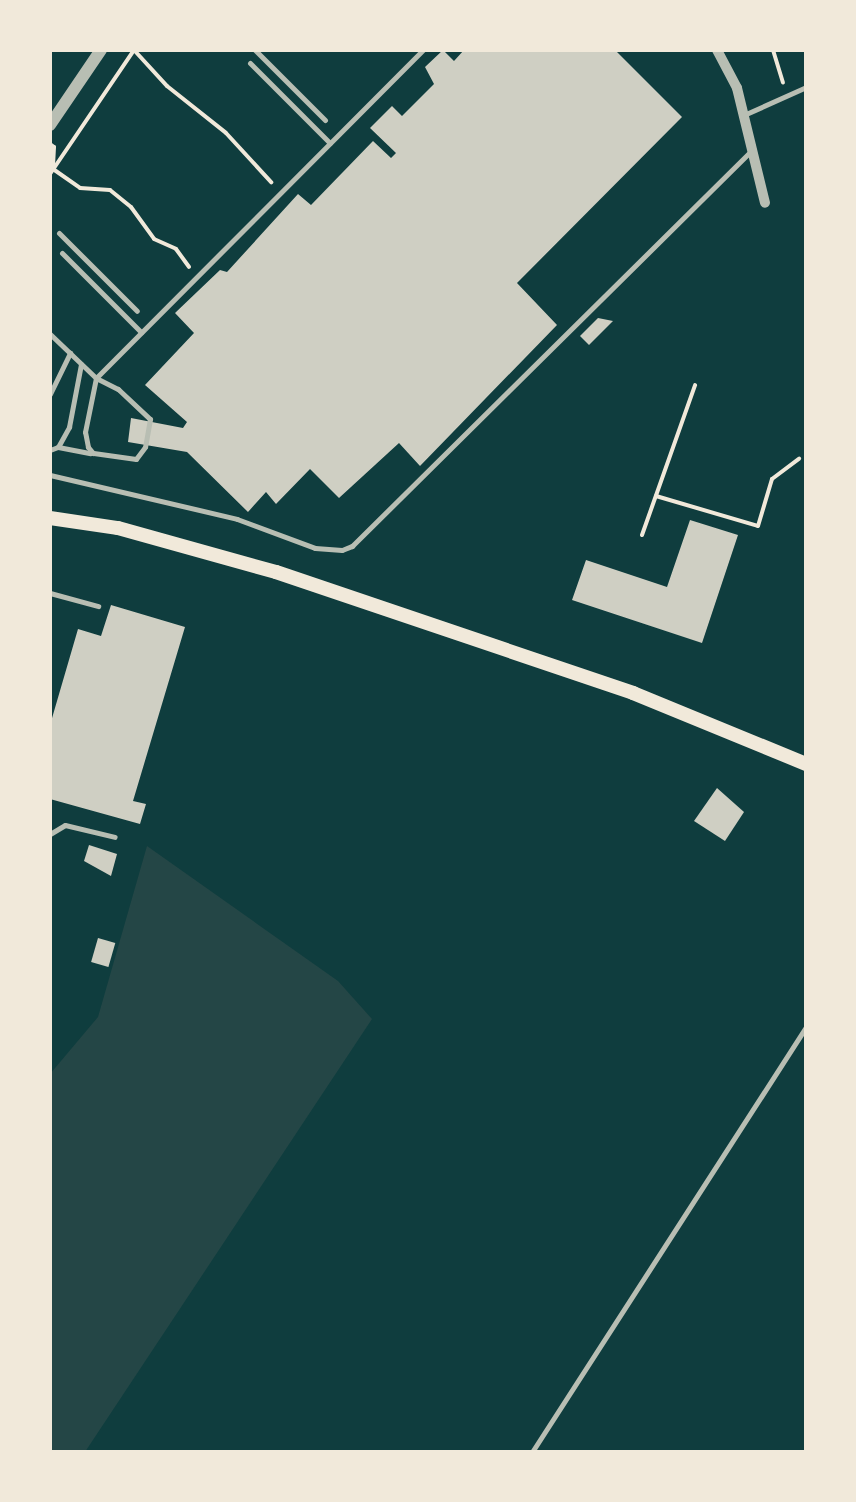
<!DOCTYPE html>
<style>
body{margin:0}
#map{position:relative;width:856px;height:1502px;overflow:hidden;background:#0f3d3e;font-family:Signika,sans-serif}
div>[style]{position:absolute}
.green>*{inset:0;background:#244646}
.building>*{inset:0;background:#cfcfc3;transform-origin:0 0}
.path>*{height:4px;margin:-2px;padding:0 2px;transform-origin:2px;border-radius:2px;background:#f1e9da}
.service>*{height:5px;margin:-2.5px;padding:0 2.5px;transform-origin:2.5px;border-radius:2.5px;background:#b8beb3}
.minor>*{height:10px;margin:-5px;padding:0 5px;transform-origin:5px;border-radius:5px;background:#b8beb3}
.tertiary>*{height:12px;margin:-6px;padding:0 6px;transform-origin:6px;border-radius:6px;background:#b8beb3}
.secondary>*{height:14px;margin:-7px;padding:0 7px;transform-origin:7px;border-radius:7px;background:#f1e9da}
span{translate:-50% -50%;white-space:nowrap;text-align:center;line-height:1.15;-webkit-text-stroke:8px #f1e9da;paint-order:stroke}
.frame{position:absolute;inset:0;border:52px solid #f1e9da;pointer-events:none}
</style>
<div id="map">
<div class="green">
<i style="clip-path:polygon(147px 846px,338px 981px,372px 1019px,85px 1452px,50px 1452px,50px 1074px,98px 1017px)"></i>
</div>
<div class="building">
<i style="clip-path:polygon(443px 50px,454px 61px,464px 50px,615px 50px,682px 117px,517px 283px,557px 325px,420px 466px,399px 443px,339px 498px,310px 469px,276px 504px,266px 492px,248px 512px,187px 452px,128px 442px,131px 418px,183px 428px,187px 422px,145px 385px,194px 333px,175px 313px,220px 270px,227px 272px,298px 194px,311px 205px,373px 141px,391px 158px,396px 153px,370px 128px,392px 106px,402px 116px,434px 84px,425px 67px)"></i>
<i style="clip-path:polygon(598px 318px,613px 321px,589px 345px,580px 336px)"></i>
<i style="clip-path:polygon(690px 520px,738px 535px,702px 643px,572px 600px,586px 560px,667px 587px)"></i>
<i style="clip-path:polygon(111px 605px,185px 627px,133px 801px,146px 804px,140px 824px,50px 799px,50px 725px,78px 629px,101px 636px)"></i>
<i style="clip-path:polygon(717px 788px,744px 812px,725px 841px,694px 821px)"></i>
<i style="clip-path:polygon(89px 845px,117px 854px,111px 876px,84px 861px)"></i>
<i style="left:98px;top:938px;width:18px;height:25px;rotate:16deg"></i>
</div>
<div class="path">
<i style="left:134px;top:50px;width:49px;rotate:47.5deg"></i>
<i style="left:167px;top:86px;width:75px;rotate:38.5deg"></i>
<i style="left:226px;top:133px;width:67px;rotate:47.4deg"></i>
<i style="left:773px;top:50px;width:34px;rotate:73deg"></i>
<i style="left:50px;top:144px;width:5px;rotate:37deg"></i>
<i style="left:54px;top:147px;width:22px;rotate:93deg"></i>
<i style="left:53px;top:169px;width:33px;rotate:35deg"></i>
<i style="left:80px;top:188px;width:30px;rotate:4deg"></i>
<i style="left:110px;top:190px;width:27px;rotate:39deg"></i>
<i style="left:131px;top:207px;width:39px;rotate:54deg"></i>
<i style="left:154px;top:239px;width:24px;rotate:24deg"></i>
<i style="left:176px;top:249px;width:22px;rotate:54deg"></i>
<i style="left:50px;top:174px;width:150px;rotate:-55.9deg"></i>
<i style="left:656px;top:496px;width:106px;rotate:16.4deg"></i>
<i style="left:758px;top:526px;width:49px;rotate:-73.4deg"></i>
<i style="left:772px;top:479px;width:34px;rotate:-37deg"></i>
<i style="left:642px;top:535px;width:159px;rotate:-70.5deg"></i>
</div>
<div class="service">
<i style="left:255px;top:50px;width:99px;rotate:45deg"></i>
<i style="left:250px;top:63px;width:113px;rotate:45deg"></i>
<i style="left:746px;top:114px;width:66px;rotate:-24.2deg"></i>
<i style="left:59px;top:233px;width:110px;rotate:45deg"></i>
<i style="left:62px;top:253px;width:112px;rotate:45deg"></i>
<i style="left:50px;top:334px;width:64px;rotate:43.7deg"></i>
<i style="left:96px;top:378px;width:463px;rotate:-45.1deg"></i>
<i style="left:96px;top:378px;width:25px;rotate:27deg"></i>
<i style="left:118px;top:389px;width:44px;rotate:43.2deg"></i>
<i style="left:150px;top:419px;width:28px;rotate:100deg"></i>
<i style="left:145px;top:447px;width:15px;rotate:127deg"></i>
<i style="left:136px;top:459px;width:43px;rotate:-172.1deg"></i>
<i style="left:93px;top:453px;width:8px;rotate:-130deg"></i>
<i style="left:88px;top:447px;width:15px;rotate:-101deg"></i>
<i style="left:85px;top:432px;width:55px;rotate:-78.5deg"></i>
<i style="left:50px;top:394px;width:46px;rotate:-64deg"></i>
<i style="left:58px;top:447px;width:33px;rotate:11deg"></i>
<i style="left:50px;top:450px;width:9px;rotate:-21deg"></i>
<i style="left:58px;top:447px;width:23px;rotate:-61deg"></i>
<i style="left:69px;top:427px;width:64px;rotate:-79.2deg"></i>
<i style="left:50px;top:475px;width:192px;rotate:13.2deg"></i>
<i style="left:237px;top:519px;width:83px;rotate:20.4deg"></i>
<i style="left:315px;top:548px;width:27px;rotate:4deg"></i>
<i style="left:342px;top:550px;width:11px;rotate:-22deg"></i>
<i style="left:352px;top:546px;width:561px;rotate:-44.71deg"></i>
<i style="left:50px;top:593px;width:50px;rotate:15.2deg"></i>
<i style="left:50px;top:834px;width:17px;rotate:-31deg"></i>
<i style="left:65px;top:825px;width:51px;rotate:13.5deg"></i>
<i style="left:532px;top:1452px;width:506px;rotate:-57.19deg"></i>
</div>
<div class="minor">
<i style="left:717px;top:50px;width:43px;rotate:62.2deg"></i>
<i style="left:737px;top:88px;width:118px;rotate:76.3deg"></i>
</div>
<div class="tertiary">
<i style="left:50px;top:125px;width:91px;rotate:-55.8deg"></i>
</div>
<div class="secondary">
<i style="left:50px;top:518px;width:69px;rotate:8.4deg"></i>
<i style="left:118px;top:528px;width:164px;rotate:15.6deg"></i>
<i style="left:276px;top:572px;width:377px;rotate:18.7deg"></i>
<i style="left:633px;top:693px;width:187px;rotate:22.3deg"></i>
</div>
<div class="frame"></div>
</div>
